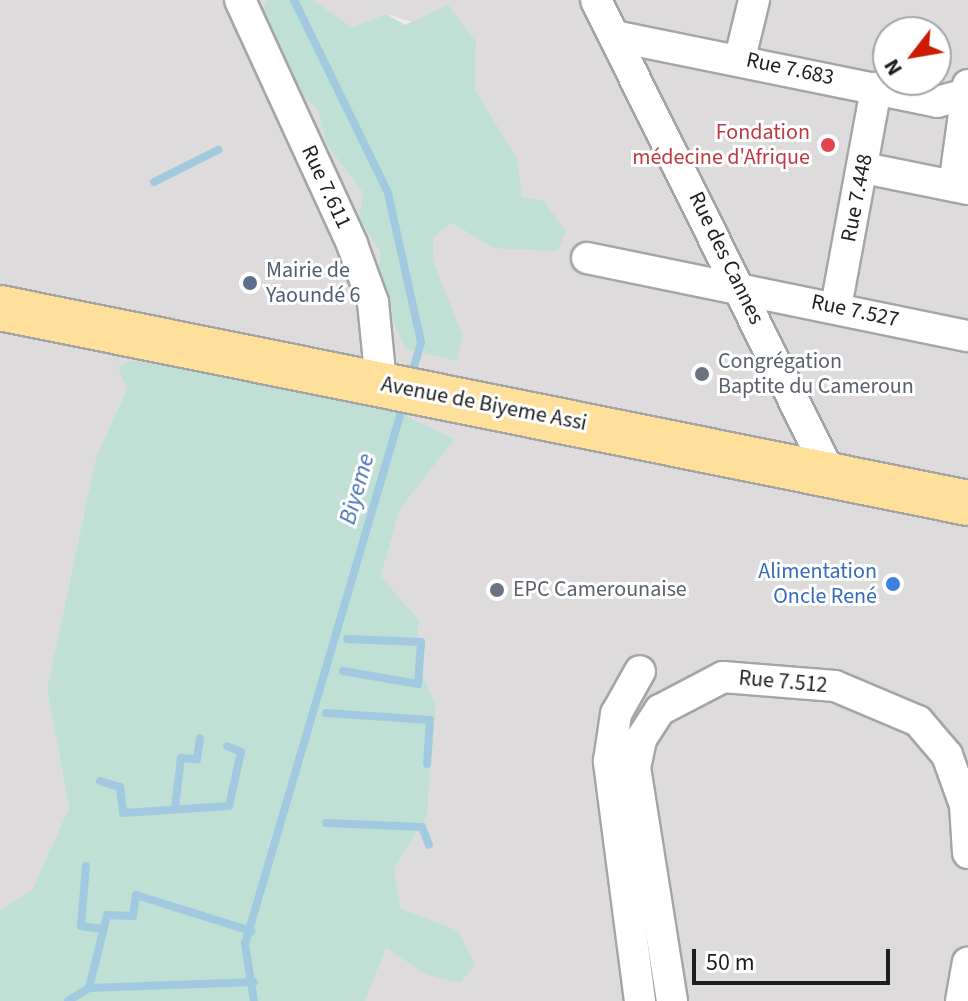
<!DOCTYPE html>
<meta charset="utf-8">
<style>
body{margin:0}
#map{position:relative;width:968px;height:1001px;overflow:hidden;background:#f0ede4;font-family:"Source Sans 3",sans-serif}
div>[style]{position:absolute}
.residential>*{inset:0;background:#dddbdb}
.wetland>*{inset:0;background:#c0dfd5}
.stream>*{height:8px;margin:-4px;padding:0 4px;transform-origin:4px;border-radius:4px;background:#a1cae0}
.roads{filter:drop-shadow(2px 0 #a5a5a5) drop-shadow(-2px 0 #a5a5a5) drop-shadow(0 2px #a5a5a5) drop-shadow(0 -2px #a5a5a5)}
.street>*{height:30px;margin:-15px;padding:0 15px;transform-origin:15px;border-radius:15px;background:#fff}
.primary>*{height:44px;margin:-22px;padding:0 22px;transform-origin:22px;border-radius:22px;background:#ffe09a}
.dots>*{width:22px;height:22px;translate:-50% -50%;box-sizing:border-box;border:4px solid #fff;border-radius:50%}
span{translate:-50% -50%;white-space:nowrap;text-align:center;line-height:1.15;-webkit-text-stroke:6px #fff;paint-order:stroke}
.street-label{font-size:22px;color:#1e1e1e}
.health-label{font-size:22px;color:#be3a42}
.right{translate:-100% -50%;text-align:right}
.service-label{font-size:22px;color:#4e5e75}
.left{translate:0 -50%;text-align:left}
.worship-label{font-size:22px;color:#5b616d}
.shop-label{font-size:22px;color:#366cbe}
.water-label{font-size:24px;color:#446eb4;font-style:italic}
.north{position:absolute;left:872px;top:16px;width:80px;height:80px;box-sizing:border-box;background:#fff;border:2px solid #a5a5a5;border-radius:50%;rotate:239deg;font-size:22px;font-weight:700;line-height:32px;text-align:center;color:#1e1e1e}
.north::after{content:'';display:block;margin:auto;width:28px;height:36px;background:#cd1a00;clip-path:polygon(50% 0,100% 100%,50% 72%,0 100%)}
.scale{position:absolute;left:692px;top:949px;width:198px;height:36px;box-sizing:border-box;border:4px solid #1e1e1e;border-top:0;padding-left:10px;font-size:24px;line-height:28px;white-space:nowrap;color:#1e1e1e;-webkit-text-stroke:6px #fff;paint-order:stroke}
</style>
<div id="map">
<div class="residential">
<i style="clip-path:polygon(evenodd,0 0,267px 0,257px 19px,280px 77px,317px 109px,327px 145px,363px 193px,359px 218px,380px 254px,379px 292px,463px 336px,434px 262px,433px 238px,450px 223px,493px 248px,522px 197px,518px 160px,475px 89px,476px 42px,386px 14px,352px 27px,313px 0,968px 0,968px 1001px,365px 1001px,386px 948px,425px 974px,424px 921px,401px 909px,394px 868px,427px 816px,436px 705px,416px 660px,419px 620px,381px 578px,400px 509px,455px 439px,398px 412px,228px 372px,127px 389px,96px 457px,47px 689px,69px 808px,32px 890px,0 910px,0 0,888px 32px,936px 32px,936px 80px,888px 80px,888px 32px)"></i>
</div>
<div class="wetland">
<i style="clip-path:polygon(267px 0,313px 0,352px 27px,386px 14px,405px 25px,448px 5px,476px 42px,475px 89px,518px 160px,522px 197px,544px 201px,566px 232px,557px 251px,493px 248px,451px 223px,433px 238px,434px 262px,463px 336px,457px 361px,406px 349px,379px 292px,380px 253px,359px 218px,363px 193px,327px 145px,317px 109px,280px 77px,257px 18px)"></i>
<i style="clip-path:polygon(130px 361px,228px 372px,398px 412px,455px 439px,400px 509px,381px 577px,419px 620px,416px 660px,436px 705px,427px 816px,394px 868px,401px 909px,458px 931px,475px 965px,460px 983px,425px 974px,386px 948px,365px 1001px,0 1001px,0 910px,32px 890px,69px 808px,47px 689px,96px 457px,127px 389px,118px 367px)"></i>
</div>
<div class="stream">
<i style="left:294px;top:0;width:215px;rotate:64deg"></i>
<i style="left:388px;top:193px;width:153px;rotate:77.5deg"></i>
<i style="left:421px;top:342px;width:36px;rotate:106deg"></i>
<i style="left:154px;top:182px;width:72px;rotate:-26.6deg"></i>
<i style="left:343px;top:671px;width:76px;rotate:9.8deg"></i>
<i style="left:418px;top:684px;width:42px;rotate:-85.9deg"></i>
<i style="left:421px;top:642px;width:74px;rotate:-177.7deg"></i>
<i style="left:326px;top:713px;width:104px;rotate:3.9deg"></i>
<i style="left:430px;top:720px;width:44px;rotate:93.9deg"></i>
<i style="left:100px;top:781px;width:21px;rotate:17deg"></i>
<i style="left:120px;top:787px;width:26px;rotate:83deg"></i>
<i style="left:123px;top:813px;width:106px;rotate:-3.8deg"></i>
<i style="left:229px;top:806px;width:55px;rotate:-77.5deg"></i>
<i style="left:241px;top:752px;width:15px;rotate:-157deg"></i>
<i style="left:175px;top:808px;width:50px;rotate:-83.2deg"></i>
<i style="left:181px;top:758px;width:16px;rotate:4deg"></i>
<i style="left:197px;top:759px;width:21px;rotate:-82deg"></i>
<i style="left:326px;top:823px;width:96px;rotate:2.4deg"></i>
<i style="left:422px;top:827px;width:19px;rotate:69deg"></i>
<i style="left:86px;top:866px;width:60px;rotate:94.8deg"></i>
<i style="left:81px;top:926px;width:21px;rotate:8deg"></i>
<i style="left:89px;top:988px;width:75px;rotate:-76.1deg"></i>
<i style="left:107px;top:915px;width:26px;rotate:2deg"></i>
<i style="left:133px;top:916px;width:21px;rotate:-82deg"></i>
<i style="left:136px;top:895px;width:121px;rotate:17.4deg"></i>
<i style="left:68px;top:1001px;width:25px;rotate:-32deg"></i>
<i style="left:89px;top:988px;width:165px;rotate:-2.1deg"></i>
<i style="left:254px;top:1001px;width:58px;rotate:-99deg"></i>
<i style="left:245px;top:944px;width:565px;rotate:-73.65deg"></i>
</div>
<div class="roads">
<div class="street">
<i style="left:240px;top:0;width:268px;rotate:65.3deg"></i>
<i style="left:352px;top:244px;width:62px;rotate:70.1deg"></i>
<i style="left:373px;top:302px;width:82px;rotate:84.4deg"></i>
<i style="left:596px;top:0;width:531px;rotate:63.72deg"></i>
<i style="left:614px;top:36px;width:330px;rotate:11.5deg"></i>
<i style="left:937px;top:102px;width:27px;rotate:-15deg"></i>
<i style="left:740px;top:58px;width:60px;rotate:-76.4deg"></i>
<i style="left:864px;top:168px;width:106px;rotate:11.4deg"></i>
<i style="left:954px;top:186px;width:102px;rotate:-82.1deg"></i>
<i style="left:587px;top:258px;width:389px;rotate:11.6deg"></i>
<i style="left:836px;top:307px;width:223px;rotate:-79.6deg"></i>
<i style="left:640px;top:1001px;width:242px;rotate:-97.4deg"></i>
<i style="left:609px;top:761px;width:48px;rotate:-81.5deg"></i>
<i style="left:616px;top:714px;width:49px;rotate:-60.8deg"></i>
<i style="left:672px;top:1001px;width:236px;rotate:-99deg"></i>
<i style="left:635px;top:768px;width:30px;rotate:-78deg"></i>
<i style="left:641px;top:739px;width:35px;rotate:-57deg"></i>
<i style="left:660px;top:710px;width:71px;rotate:-27.6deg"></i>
<i style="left:723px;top:677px;width:112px;rotate:4.6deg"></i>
<i style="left:835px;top:686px;width:90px;rotate:22.9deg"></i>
<i style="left:918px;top:721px;width:45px;rotate:49.5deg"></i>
<i style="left:947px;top:755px;width:53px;rotate:70.2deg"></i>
<i style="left:965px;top:805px;width:48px;rotate:86.4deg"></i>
<i style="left:961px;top:1001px;width:39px;rotate:-80deg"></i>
</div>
<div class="primary">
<i style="left:0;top:308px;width:987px;rotate:11.39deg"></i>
</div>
</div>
<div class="dots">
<i style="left:828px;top:145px;background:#e0444e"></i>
<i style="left:250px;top:283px;background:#5c6f8a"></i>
<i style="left:702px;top:374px;background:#6b7280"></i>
<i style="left:893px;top:584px;background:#3f7fe0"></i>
<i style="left:497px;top:590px;background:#6b7280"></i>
</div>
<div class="street-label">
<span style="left:790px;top:69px;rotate:12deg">Rue 7.683</span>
<span style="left:326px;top:187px;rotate:65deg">Rue 7.611</span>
<span style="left:857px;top:198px;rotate:-79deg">Rue 7.448</span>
<span style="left:726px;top:258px;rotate:64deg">Rue des Cannes</span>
<span style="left:855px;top:311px;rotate:12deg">Rue 7.527</span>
<span style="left:484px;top:404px;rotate:11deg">Avenue de Biyeme Assi</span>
<span style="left:783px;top:682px;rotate:5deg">Rue 7.512</span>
</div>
<div class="health-label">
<span class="right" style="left:810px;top:145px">Fondation<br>médecine d'Afrique</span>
</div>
<div class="service-label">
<span class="left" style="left:266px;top:283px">Mairie de<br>Yaoundé 6</span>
</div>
<div class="worship-label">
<span class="left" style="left:718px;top:374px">Congrégation<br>Baptite du Cameroun</span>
<span class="left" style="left:513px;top:590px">EPC Camerounaise</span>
</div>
<div class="shop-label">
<span class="right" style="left:877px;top:584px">Alimentation<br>Oncle René</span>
</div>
<div class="water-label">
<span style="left:357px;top:489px;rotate:-74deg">Biyeme</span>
</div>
<div class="north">N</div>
<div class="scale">50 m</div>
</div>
